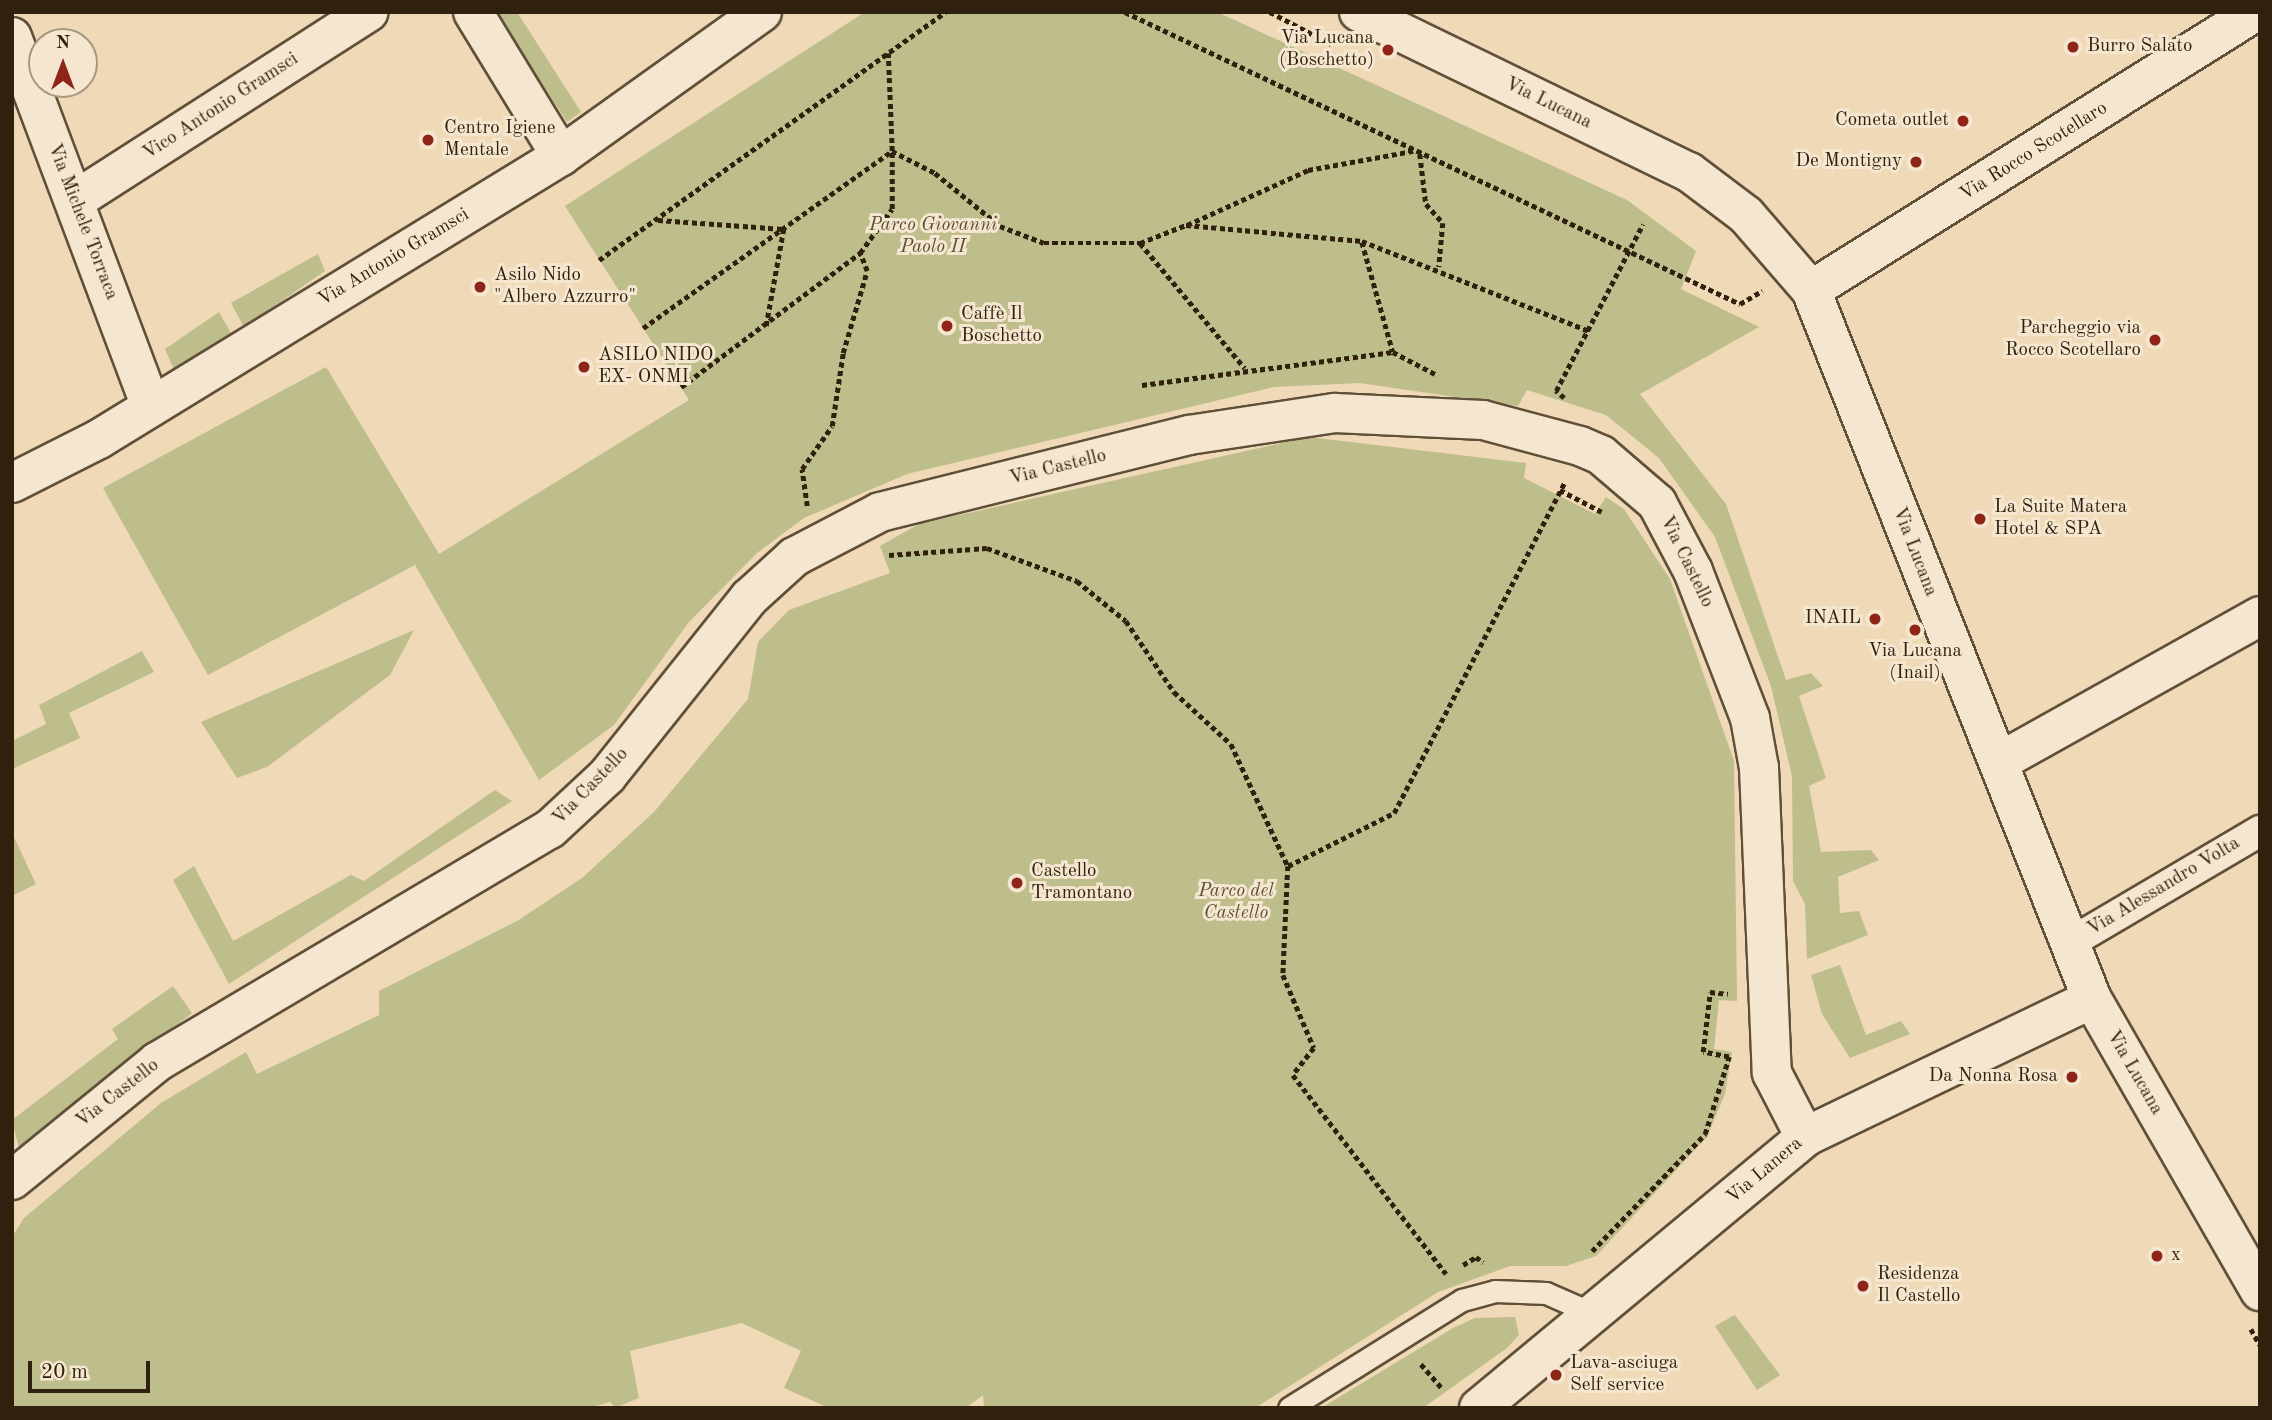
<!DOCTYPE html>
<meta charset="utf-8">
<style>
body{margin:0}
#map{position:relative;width:2272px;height:1420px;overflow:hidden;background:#efd9b6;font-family:"Old Standard TT",serif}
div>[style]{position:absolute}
.green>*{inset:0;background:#bdbe8b}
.path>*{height:4.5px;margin-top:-2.25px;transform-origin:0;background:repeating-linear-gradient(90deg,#30210f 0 5px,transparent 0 8.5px)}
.roads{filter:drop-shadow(2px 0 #604f39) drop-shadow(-2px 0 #604f39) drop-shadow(0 2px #604f39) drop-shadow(0 -2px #604f39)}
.service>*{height:21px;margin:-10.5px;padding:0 10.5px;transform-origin:10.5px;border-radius:10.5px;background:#f5e6d0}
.pedestrian>*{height:30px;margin:-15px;padding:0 15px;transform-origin:15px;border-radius:15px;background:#f5e6d0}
.minor>*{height:38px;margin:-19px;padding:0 19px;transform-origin:19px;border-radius:19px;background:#f5e6d0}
.tertiary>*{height:38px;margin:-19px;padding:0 19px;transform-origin:19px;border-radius:19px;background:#f5e6d0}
.dots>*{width:19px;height:19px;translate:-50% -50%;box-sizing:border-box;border:4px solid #f5e6d0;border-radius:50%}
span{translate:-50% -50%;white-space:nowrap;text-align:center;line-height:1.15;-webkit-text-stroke:6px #f5e6d0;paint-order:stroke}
.poi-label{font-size:19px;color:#30210f}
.right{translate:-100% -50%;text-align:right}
.left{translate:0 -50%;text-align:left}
.street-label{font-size:19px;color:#30210f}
.park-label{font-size:19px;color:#5a5034;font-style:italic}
.frame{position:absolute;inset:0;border:14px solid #30210f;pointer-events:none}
.north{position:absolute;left:28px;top:28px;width:70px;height:70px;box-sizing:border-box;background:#f5e6d0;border:2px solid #a69783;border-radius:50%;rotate:0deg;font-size:19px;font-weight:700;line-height:28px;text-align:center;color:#30210f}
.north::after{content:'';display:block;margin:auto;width:24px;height:32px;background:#8f2418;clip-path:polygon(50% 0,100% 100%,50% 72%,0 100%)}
.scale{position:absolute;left:28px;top:1361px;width:122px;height:32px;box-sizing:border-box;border:4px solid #30210f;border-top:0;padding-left:9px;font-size:21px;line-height:24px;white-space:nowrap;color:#30210f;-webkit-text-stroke:5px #f5e6d0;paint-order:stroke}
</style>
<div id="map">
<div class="green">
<i style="clip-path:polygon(495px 12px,517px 12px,581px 112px,567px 122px)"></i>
<i style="clip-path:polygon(865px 12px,1217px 12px,1627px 200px,1696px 251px,1681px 289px,1759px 327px,1640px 394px,1726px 504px,1786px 680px,1811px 673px,1823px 686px,1799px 696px,1826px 778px,1809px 786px,1821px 852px,1871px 850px,1879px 860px,1838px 877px,1840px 913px,1859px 911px,1868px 935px,1807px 959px,1805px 904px,1793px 881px,1792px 776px,1771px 686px,1715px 537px,1659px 458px,1606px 415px,1527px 390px,1518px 406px,1359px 383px,1274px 387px,907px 474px,804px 518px,757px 553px,689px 622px,614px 725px,539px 780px,415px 565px,208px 675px,103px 488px,326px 367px,439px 554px,689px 400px,565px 206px)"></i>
<i style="clip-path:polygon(318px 254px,325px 271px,244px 327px,231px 303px)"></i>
<i style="clip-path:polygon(219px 312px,232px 335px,175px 372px,165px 349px)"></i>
<i style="clip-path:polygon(1309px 437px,1526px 463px,1524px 478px,1595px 514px,1606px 497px,1624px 509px,1670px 579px,1734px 761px,1737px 1001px,1719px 1000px,1714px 1049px,1732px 1052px,1725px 1094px,1707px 1137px,1596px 1256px,1566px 1266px,1510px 1266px,1438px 1292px,1255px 1408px,984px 1408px,983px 1395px,966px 1408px,829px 1408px,784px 1388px,801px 1351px,742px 1323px,630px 1351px,639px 1398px,615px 1408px,610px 1402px,588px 1408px,12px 1408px,12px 1237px,24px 1218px,161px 1103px,246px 1052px,257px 1074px,379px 1015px,379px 991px,517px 921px,582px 878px,654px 812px,748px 699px,758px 642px,789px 610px,890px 573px,880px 546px,919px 524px)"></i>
<i style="clip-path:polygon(414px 630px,390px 675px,267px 767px,237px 778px,201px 722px)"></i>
<i style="clip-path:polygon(142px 651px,154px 672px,69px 713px,80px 738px,12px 769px,12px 741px,46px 724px,39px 705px)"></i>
<i style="clip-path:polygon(495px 790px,512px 801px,229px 984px,173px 880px,194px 866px,233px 941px,351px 875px,364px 881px)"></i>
<i style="clip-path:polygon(12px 833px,36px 884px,12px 896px)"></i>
<i style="clip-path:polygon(1840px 965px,1866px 1035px,1901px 1021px,1910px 1034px,1850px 1058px,1822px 1014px,1811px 975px)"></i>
<i style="clip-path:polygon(173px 986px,192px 1013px,19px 1148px,12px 1120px,118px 1039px,112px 1029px)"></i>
<i style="clip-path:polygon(1735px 1315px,1780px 1375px,1757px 1390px,1715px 1326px)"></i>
<i style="clip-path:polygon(1515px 1317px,1519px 1335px,1507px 1348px,1423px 1408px,1321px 1408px,1453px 1328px,1475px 1318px)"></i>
</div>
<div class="path">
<i style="left:1125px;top:12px;width:681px;rotate:25.4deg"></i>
<i style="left:1740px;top:304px;width:26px;rotate:-31deg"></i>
<i style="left:1270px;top:12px;width:69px;rotate:27.7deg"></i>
<i style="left:1420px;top:154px;width:50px;rotate:83.2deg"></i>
<i style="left:1426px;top:204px;width:25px;rotate:48deg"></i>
<i style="left:1443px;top:223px;width:44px;rotate:95.2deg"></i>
<i style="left:658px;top:220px;width:126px;rotate:4.1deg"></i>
<i style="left:784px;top:229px;width:101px;rotate:100.3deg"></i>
<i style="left:1187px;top:225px;width:133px;rotate:-24.4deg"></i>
<i style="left:1308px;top:170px;width:107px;rotate:-10.3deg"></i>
<i style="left:1362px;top:242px;width:114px;rotate:74.3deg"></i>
<i style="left:1140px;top:243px;width:163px;rotate:50deg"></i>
<i style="left:599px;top:260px;width:426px;rotate:-35.6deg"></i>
<i style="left:643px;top:328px;width:305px;rotate:-35.4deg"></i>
<i style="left:892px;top:151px;width:98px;rotate:-92.3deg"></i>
<i style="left:1142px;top:385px;width:253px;rotate:-7.5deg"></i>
<i style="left:1393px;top:352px;width:50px;rotate:27.6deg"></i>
<i style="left:681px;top:387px;width:224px;rotate:-36.8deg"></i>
<i style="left:860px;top:253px;width:54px;rotate:-54deg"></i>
<i style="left:892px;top:209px;width:58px;rotate:-90deg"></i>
<i style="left:892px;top:151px;width:48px;rotate:27.1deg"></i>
<i style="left:935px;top:173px;width:84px;rotate:39.2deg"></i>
<i style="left:1000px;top:226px;width:47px;rotate:21.1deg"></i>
<i style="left:1044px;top:243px;width:96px"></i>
<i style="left:1140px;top:243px;width:49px;rotate:-21.4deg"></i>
<i style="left:1186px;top:225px;width:177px;rotate:5.2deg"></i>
<i style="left:1362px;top:241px;width:244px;rotate:21.6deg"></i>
<i style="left:1564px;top:398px;width:11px;rotate:-139deg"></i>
<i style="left:1556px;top:391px;width:188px;rotate:-62.5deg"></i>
<i style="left:1560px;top:490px;width:47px;rotate:27.6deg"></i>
<i style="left:807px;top:506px;width:37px;rotate:-98deg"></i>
<i style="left:802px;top:469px;width:52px;rotate:-55.1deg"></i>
<i style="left:832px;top:426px;width:74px;rotate:-81.4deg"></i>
<i style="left:843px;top:353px;width:85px;rotate:-73.7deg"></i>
<i style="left:867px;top:271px;width:19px;rotate:-111deg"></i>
<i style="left:889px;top:555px;width:98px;rotate:-4.1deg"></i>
<i style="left:987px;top:548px;width:96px;rotate:20.1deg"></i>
<i style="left:1077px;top:581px;width:63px;rotate:39.2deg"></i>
<i style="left:1126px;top:621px;width:86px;rotate:55.9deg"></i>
<i style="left:1174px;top:692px;width:77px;rotate:42.4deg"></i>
<i style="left:1231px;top:744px;width:135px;rotate:65deg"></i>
<i style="left:1288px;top:866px;width:109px;rotate:92.6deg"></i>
<i style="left:1283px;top:975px;width:79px;rotate:67deg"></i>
<i style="left:1314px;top:1048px;width:34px;rotate:128deg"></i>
<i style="left:1293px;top:1075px;width:251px;rotate:52.4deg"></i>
<i style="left:1288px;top:866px;width:119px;rotate:-26.6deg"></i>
<i style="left:1394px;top:813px;width:373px;rotate:-62.7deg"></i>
<i style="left:1592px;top:1251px;width:163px;rotate:-46deg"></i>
<i style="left:1705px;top:1134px;width:81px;rotate:-72.7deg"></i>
<i style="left:1729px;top:1057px;width:26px;rotate:-169deg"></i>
<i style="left:1703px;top:1052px;width:60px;rotate:-83.3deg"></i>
<i style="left:1710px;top:992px;width:18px;rotate:6deg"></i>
<i style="left:1463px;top:1265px;width:15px;rotate:-32deg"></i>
<i style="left:1476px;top:1257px;width:9px;rotate:36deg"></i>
<i style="left:2251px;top:1329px;width:18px;rotate:61deg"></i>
<i style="left:1421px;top:1364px;width:33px;rotate:49deg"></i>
</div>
<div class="roads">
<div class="service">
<i style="left:1289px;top:1408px;width:204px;rotate:-32deg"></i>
<i style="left:1462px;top:1300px;width:34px;rotate:-15deg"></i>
<i style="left:1495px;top:1291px;width:51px;rotate:2.2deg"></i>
<i style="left:1546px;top:1293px;width:52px;rotate:23.6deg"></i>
</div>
<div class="pedestrian">
<i style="left:2068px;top:944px;width:223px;rotate:-30.5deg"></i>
</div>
<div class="minor">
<i style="left:473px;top:12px;width:169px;rotate:58.6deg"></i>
<i style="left:12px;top:37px;width:395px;rotate:69.4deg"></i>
<i style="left:74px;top:201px;width:350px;rotate:-32.7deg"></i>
<i style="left:1811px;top:290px;width:524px;rotate:-32.05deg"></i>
<i style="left:12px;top:483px;width:97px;rotate:-26.8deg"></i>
<i style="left:99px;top:439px;width:542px;rotate:-31.49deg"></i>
<i style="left:561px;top:156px;width:247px;rotate:-35.6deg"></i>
<i style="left:1999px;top:762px;width:299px;rotate:-29.2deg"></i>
<i style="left:12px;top:1180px;width:187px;rotate:-39.1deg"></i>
<i style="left:157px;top:1062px;width:457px;rotate:-30.7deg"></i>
<i style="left:550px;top:829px;width:78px;rotate:-42.9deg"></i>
<i style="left:607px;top:776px;width:228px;rotate:-51.4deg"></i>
<i style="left:749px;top:598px;width:61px;rotate:-42.3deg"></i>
<i style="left:794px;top:557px;width:97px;rotate:-27.6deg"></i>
<i style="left:880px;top:512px;width:318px;rotate:-14deg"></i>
<i style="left:1189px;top:435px;width:148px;rotate:-8.6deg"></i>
<i style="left:1335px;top:413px;width:148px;rotate:2.7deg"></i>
<i style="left:1483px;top:420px;width:100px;rotate:15deg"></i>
<i style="left:1580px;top:446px;width:23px;rotate:23deg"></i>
<i style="left:1601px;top:455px;width:74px;rotate:40.6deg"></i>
<i style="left:1657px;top:503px;width:77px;rotate:62.1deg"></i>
<i style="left:1693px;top:571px;width:158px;rotate:68.8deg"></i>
<i style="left:1750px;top:718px;width:51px;rotate:79.8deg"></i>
<i style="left:1759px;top:768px;width:305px;rotate:87.6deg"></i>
<i style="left:1772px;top:1073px;width:72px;rotate:62.7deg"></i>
<i style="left:1479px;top:1408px;width:424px;rotate:-39.7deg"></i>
<i style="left:1805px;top:1137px;width:318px;rotate:-25.7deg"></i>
</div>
<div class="tertiary">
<i style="left:1359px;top:12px;width:367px;rotate:25.9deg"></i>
<i style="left:1689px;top:172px;width:71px;rotate:37deg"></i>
<i style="left:1746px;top:215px;width:99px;rotate:49.1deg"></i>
<i style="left:1811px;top:290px;width:763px;rotate:68.38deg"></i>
<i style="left:2092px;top:999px;width:337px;rotate:60.1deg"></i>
</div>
</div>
<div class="dots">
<i style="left:2073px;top:47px;background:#8f2418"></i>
<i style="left:1388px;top:50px;background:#8f2418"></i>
<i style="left:1963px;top:121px;background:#8f2418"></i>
<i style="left:428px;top:140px;background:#8f2418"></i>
<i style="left:1916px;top:162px;background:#8f2418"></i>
<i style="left:480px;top:287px;background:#8f2418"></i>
<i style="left:947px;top:326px;background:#8f2418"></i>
<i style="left:2155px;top:340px;background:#8f2418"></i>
<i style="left:584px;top:367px;background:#8f2418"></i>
<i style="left:1980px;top:519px;background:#8f2418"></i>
<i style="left:1875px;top:619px;background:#8f2418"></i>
<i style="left:1915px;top:630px;background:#8f2418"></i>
<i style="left:1017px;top:883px;background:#8f2418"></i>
<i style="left:2072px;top:1077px;background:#8f2418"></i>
<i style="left:2157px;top:1256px;background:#8f2418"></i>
<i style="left:1863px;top:1286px;background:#8f2418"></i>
<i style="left:1556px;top:1375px;background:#8f2418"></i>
</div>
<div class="poi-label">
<span class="right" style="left:1374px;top:50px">Via Lucana<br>(Boschetto)</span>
<span class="left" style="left:2087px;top:47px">Burro Salato</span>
<span class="right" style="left:1949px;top:121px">Cometa outlet</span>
<span class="left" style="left:444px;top:140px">Centro Igiene<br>Mentale</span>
<span class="right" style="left:1902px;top:162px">De Montigny</span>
<span class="left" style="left:494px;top:287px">Asilo Nido<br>"Albero Azzurro"</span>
<span class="left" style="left:961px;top:326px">Caffè Il<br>Boschetto</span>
<span class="right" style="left:2141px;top:340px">Parcheggio via<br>Rocco Scotellaro</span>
<span class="left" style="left:598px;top:367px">ASILO NIDO<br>EX- ONMI</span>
<span class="left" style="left:1994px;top:519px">La Suite Matera<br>Hotel &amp; SPA</span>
<span class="right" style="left:1861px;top:619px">INAIL</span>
<span style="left:1915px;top:663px">Via Lucana<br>(Inail)</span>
<span class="left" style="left:1031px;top:883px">Castello<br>Tramontano</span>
<span class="right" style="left:2058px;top:1077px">Da Nonna Rosa</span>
<span class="left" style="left:2171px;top:1256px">x</span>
<span class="left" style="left:1877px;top:1286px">Residenza<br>Il Castello</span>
<span class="left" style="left:1570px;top:1375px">Lava-asciuga<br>Self service</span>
</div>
<div class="street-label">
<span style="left:1548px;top:104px;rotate:26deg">Via Lucana</span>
<span style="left:221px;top:107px;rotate:-33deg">Vico Antonio Gramsci</span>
<span style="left:2034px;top:152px;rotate:-32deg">Via Rocco Scotellaro</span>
<span style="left:82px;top:222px;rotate:69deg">Via Michele Torraca</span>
<span style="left:394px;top:258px;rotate:-31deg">Via Antonio Gramsci</span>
<span style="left:1058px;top:468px;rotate:-14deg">Via Castello</span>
<span style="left:1914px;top:552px;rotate:69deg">Via Lucana</span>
<span style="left:1686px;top:562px;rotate:64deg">Via Castello</span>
<span style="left:591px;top:787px;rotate:-46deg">Via Castello</span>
<span style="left:2164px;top:887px;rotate:-31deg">Via Alessandro Volta</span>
<span style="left:2134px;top:1073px;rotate:60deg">Via Lucana</span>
<span style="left:118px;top:1094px;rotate:-38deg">Via Castello</span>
<span style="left:1765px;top:1171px;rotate:-40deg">Via Lanera</span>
</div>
<div class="park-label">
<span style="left:933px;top:237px">Parco Giovanni<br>Paolo II</span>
<span style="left:1236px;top:903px">Parco del<br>Castello</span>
</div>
<div class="frame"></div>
<div class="north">N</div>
<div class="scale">20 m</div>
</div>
